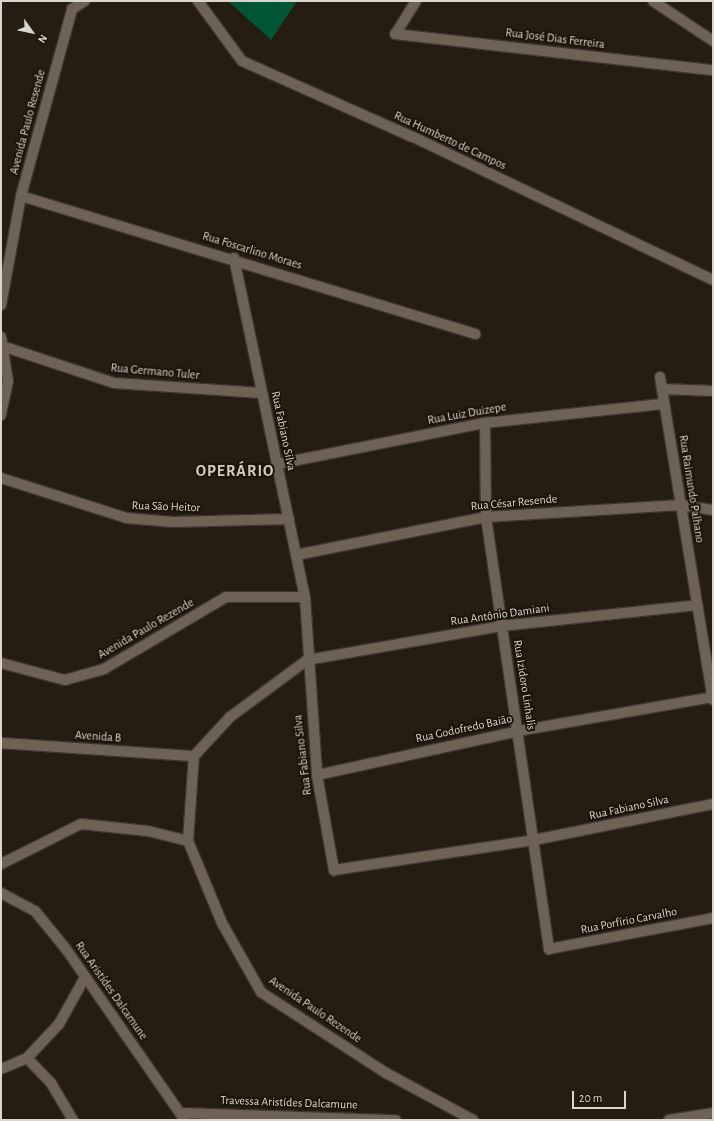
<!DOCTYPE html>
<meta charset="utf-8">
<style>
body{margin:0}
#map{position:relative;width:714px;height:1121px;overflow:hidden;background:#251d11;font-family:"Alegreya Sans",sans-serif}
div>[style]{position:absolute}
.forest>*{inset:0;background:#005535}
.roads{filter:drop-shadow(1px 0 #3f3832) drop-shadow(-1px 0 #3f3832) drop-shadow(0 1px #3f3832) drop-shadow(0 -1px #3f3832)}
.minor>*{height:10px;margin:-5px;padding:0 5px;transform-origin:5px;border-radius:5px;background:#6d6255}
span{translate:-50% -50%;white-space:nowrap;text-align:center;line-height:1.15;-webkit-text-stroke:4px #1c1408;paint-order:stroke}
.street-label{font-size:12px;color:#dad5cd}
.district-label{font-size:16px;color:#d6caba;font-weight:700;letter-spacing:1px}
.frame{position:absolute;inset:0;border:2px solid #dad5cd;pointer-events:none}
.north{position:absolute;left:12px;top:12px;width:40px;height:40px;-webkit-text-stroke:3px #1c1408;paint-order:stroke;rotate:123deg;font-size:11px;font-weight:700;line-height:16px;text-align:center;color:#dad5cd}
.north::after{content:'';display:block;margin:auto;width:14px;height:18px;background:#dad5cd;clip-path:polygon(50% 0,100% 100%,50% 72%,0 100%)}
.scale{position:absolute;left:572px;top:1091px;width:54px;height:18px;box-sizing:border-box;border:2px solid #dad5cd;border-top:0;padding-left:5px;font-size:12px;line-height:14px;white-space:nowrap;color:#dad5cd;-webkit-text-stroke:3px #1c1408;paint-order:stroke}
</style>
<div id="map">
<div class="forest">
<i style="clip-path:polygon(228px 1px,297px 1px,271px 40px)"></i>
</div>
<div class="roads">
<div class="minor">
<i style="left:198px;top:1px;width:74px;rotate:53.7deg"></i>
<i style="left:242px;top:61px;width:187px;rotate:24deg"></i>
<i style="left:413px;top:137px;width:332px;rotate:25.5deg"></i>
<i style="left:416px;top:1px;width:39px;rotate:122deg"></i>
<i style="left:395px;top:34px;width:320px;rotate:6.5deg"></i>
<i style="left:653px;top:1px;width:72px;rotate:33.7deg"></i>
<i style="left:21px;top:196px;width:475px;rotate:16.9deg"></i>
<i style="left:234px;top:258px;width:346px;rotate:78.2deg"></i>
<i style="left:305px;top:597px;width:178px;rotate:86.1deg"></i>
<i style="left:317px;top:775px;width:97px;rotate:79.9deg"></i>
<i style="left:334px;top:870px;width:202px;rotate:-8.5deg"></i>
<i style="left:534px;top:840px;width:183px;rotate:-11.4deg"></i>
<i style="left:1px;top:305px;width:111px;rotate:-79.6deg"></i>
<i style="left:21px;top:196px;width:194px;rotate:-74.7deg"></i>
<i style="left:72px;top:9px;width:15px;rotate:-32deg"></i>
<i style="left:1px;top:337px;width:45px;rotate:81deg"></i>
<i style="left:8px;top:381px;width:35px;rotate:102deg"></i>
<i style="left:2px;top:346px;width:118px;rotate:18.3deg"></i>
<i style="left:114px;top:383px;width:148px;rotate:3.9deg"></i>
<i style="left:660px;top:377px;width:327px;rotate:80.7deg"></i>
<i style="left:662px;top:389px;width:51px;rotate:2.2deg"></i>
<i style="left:485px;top:423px;width:94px;rotate:89.4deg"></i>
<i style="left:486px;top:517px;width:437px;rotate:81.7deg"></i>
<i style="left:549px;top:949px;width:167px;rotate:-10.7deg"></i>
<i style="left:277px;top:464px;width:212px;rotate:-11.2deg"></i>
<i style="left:485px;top:423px;width:180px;rotate:-6.1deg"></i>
<i style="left:1px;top:478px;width:131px;rotate:17.7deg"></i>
<i style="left:126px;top:518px;width:47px;rotate:4.9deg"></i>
<i style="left:173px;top:522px;width:116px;rotate:-1.5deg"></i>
<i style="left:296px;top:555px;width:194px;rotate:-11.3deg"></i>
<i style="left:486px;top:517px;width:195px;rotate:-3.5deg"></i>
<i style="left:681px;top:505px;width:32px;rotate:9deg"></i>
<i style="left:1px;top:663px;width:66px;rotate:14.9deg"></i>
<i style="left:65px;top:680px;width:41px;rotate:-15.8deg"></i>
<i style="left:104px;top:669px;width:142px;rotate:-30.5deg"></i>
<i style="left:226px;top:597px;width:79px"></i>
<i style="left:1px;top:743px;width:193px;rotate:3.9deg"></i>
<i style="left:317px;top:775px;width:206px;rotate:-12.3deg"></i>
<i style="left:518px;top:731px;width:198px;rotate:-9.9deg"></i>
<i style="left:1px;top:864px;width:89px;rotate:-26.6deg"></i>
<i style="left:81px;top:824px;width:67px;rotate:6deg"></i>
<i style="left:148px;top:831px;width:41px;rotate:14deg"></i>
<i style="left:1px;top:893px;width:38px;rotate:28deg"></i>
<i style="left:35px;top:911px;width:49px;rotate:50.8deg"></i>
<i style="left:66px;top:949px;width:208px;rotate:55.2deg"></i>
<i style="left:27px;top:1058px;width:35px;rotate:46deg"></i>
<i style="left:51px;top:1083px;width:43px;rotate:59.3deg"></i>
<i style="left:1px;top:1069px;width:28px;rotate:-23deg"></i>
<i style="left:27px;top:1058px;width:47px;rotate:-46.7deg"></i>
<i style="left:59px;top:1024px;width:51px;rotate:-60.9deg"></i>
<i style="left:181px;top:1113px;width:215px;rotate:1.9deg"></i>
<i style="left:473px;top:1120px;width:99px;rotate:-151.6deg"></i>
<i style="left:386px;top:1073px;width:149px;rotate:-147.1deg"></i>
<i style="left:261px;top:992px;width:79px;rotate:-119.5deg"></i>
<i style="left:222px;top:923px;width:89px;rotate:-112.5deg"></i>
<i style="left:188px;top:841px;width:85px;rotate:-86deg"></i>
<i style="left:194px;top:756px;width:53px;rotate:-47.3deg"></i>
<i style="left:230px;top:717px;width:96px;rotate:-36.5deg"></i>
<i style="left:307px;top:660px;width:198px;rotate:-9.9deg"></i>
<i style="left:502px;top:626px;width:196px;rotate:-6.1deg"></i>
<i style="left:669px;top:1120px;width:45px;rotate:-9deg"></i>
</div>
</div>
<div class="street-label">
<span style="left:555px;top:39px;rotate:7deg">Rua José Dias Ferreira</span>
<span style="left:28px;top:122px;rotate:-75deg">Avenida Paulo Resende</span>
<span style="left:450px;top:141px;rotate:25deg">Rua Humberto de Campos</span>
<span style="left:252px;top:251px;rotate:17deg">Rua Foscarlino Moraes</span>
<span style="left:155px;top:372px;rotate:5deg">Rua Germano Tuler</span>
<span style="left:467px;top:414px;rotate:-10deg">Rua Luiz Duizepe</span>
<span style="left:283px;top:431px;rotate:78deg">Rua Fabiano Silva</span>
<span style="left:691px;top:489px;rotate:81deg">Rua Raimundo Palhano</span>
<span style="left:514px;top:503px;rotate:-5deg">Rua César Resende</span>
<span style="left:166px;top:507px;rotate:2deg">Rua São Heitor</span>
<span style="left:500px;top:615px;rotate:-8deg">Rua Antônio Damiani</span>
<span style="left:146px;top:629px;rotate:-30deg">Avenida Paulo Rezende</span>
<span style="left:524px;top:685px;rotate:81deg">Rua Izidoro Linhalis</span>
<span style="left:464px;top:729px;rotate:-12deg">Rua Godofredo Baião</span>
<span style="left:98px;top:737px;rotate:4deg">Avenida B</span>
<span style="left:303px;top:755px;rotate:-97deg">Rua Fabiano Silva</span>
<span style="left:629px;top:808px;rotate:-12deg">Rua Fabiano Silva</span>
<span style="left:629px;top:921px;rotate:-11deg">Rua Porfírio Carvalho</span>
<span style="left:111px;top:991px;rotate:55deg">Rua Aristídes Dalcamune</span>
<span style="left:315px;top:1010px;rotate:34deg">Avenida Paulo Rezende</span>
<span style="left:289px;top:1103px;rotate:2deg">Travessa Aristídes Dalcamune</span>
</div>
<div class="district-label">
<span style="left:235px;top:471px">OPERÁRIO</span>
</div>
<div class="frame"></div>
<div class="north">N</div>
<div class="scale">20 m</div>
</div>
